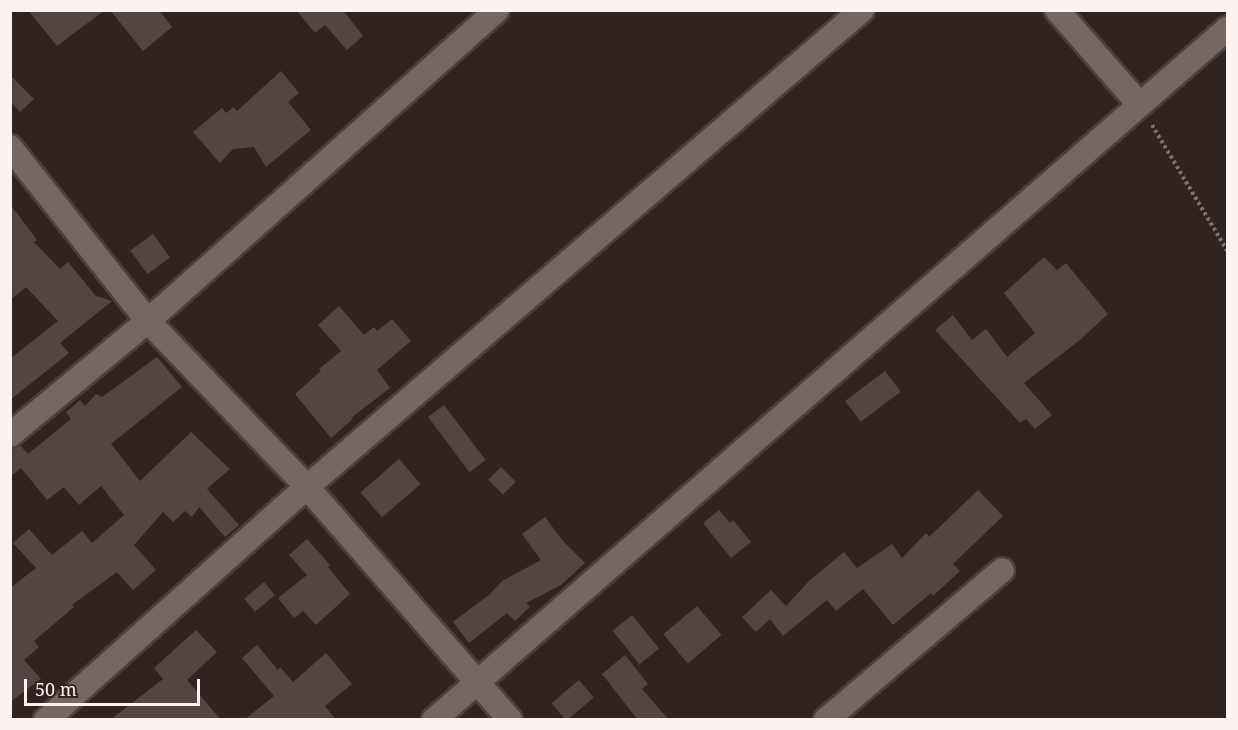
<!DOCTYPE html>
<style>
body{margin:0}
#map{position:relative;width:1238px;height:730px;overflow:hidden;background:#312420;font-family:"Noto Serif",serif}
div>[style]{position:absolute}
.building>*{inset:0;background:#534541;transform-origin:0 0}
.path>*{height:4px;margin-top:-2px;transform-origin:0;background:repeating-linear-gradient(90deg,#7e726f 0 3px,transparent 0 6px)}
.roads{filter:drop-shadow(2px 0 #4a403d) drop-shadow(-2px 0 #4a403d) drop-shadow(0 2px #4a403d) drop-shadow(0 -2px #4a403d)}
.minor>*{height:24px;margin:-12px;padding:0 12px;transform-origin:12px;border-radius:12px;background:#766762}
span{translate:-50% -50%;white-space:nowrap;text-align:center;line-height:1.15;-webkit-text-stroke:4.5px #312420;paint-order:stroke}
.frame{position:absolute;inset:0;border:12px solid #fcf3f0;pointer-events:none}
.scale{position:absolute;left:24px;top:679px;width:176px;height:27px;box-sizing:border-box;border:3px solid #fcf3f0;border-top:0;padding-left:8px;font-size:18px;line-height:21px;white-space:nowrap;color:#fcf3f0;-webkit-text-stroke:4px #312420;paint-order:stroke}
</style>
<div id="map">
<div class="building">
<i style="clip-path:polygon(28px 10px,105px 10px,57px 46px)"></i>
<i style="clip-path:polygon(110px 10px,159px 10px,172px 27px,143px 51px)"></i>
<i style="clip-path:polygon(296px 10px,343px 10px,363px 36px,347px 50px,325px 25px,315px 33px)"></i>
<i style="clip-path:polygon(281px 71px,299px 93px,288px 102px,311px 130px,266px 167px,254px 147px,233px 149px,220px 163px,193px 132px,222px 108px,226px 113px,234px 107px,237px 111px)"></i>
<i style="clip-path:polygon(10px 75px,34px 99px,20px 112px,10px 101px)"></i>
<i style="clip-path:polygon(10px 204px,37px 240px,34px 242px,60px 269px,68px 262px,96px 296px,112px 301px,60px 343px,69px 353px,10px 400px,11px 358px,58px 321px,26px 287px,10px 300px)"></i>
<i style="left:153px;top:234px;width:29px;height:28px;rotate:54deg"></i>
<i style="clip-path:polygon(1044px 257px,1057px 270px,1066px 263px,1108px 314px,1080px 340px,1024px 383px,1052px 415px,1035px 429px,1026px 419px,1020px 423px,935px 330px,953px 315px,972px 340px,986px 329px,1007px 357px,1035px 333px,1004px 293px)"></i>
<i style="clip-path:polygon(339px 306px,364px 335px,374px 327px,377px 331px,392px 319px,411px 341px,377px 370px,390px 388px,351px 418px,353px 419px,331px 438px,295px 394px,321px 371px,319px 369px,341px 351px,318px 325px)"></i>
<i style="clip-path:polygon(157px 357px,182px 387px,111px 444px,140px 481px,191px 432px,230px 469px,207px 489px,239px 525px,225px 537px,199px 507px,192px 517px,185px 511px,173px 522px,163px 512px,134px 545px,156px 570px,133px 590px,117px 572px,72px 605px,74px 607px,34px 641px,39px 647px,24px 660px,41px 679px,10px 702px,10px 588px,36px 568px,13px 543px,29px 529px,52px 555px,82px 531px,92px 543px,124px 515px,101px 486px,79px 505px,64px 487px,47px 500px,21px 468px,10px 477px,10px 449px,20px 445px,28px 454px,71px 419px,66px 412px,80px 400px,85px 406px,96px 394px,102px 397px)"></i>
<i style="left:885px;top:371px;width:26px;height:50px;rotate:53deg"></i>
<i style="left:444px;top:405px;width:69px;height:20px;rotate:53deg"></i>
<i style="left:399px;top:459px;width:33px;height:51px;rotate:49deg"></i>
<i style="left:501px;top:467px;width:21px;height:18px;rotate:45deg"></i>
<i style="clip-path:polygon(978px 490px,1003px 516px,953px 564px,960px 571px,933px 596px,931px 593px,893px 625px,863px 589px,836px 611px,827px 600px,783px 636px,770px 619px,756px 632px,742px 617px,771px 590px,786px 606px,810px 580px,844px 552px,857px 568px,892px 544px,902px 558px,926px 533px,929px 537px)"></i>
<i style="clip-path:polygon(719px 510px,730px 523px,733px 520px,751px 542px,731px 558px,703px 523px)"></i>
<i style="clip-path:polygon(545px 517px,563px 541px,585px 563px,561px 585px,526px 603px,530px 607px,515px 621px,507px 613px,469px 643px,453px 622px,490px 594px,502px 581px,541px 560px,522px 534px)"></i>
<i style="clip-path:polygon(307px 539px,330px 565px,328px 567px,350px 594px,316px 625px,303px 611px,294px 618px,278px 598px,307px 575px,289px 555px)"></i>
<i style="left:264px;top:582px;width:17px;height:26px;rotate:50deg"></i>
<i style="left:697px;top:606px;width:38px;height:44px;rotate:50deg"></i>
<i style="left:632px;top:615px;width:43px;height:25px;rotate:51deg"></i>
<i style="clip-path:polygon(196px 630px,217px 652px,187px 680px,221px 720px,110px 720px,163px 679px,154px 668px)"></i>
<i style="clip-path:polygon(257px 645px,278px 670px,280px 667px,293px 682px,326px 653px,352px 684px,325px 706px,336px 720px,244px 720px,274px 696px,242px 658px)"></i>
<i style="clip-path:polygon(625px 655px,648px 684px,642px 689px,669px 720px,638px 720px,602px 674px)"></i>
<i style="left:579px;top:680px;width:23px;height:36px;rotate:50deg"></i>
</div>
<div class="path">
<i style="left:1152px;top:125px;width:148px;rotate:59.1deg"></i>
</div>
<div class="roads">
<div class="minor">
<i style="left:1057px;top:10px;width:125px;rotate:48.9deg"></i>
<i style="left:10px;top:147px;width:222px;rotate:51.6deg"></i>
<i style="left:148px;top:321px;width:230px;rotate:46.2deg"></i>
<i style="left:307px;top:487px;width:309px;rotate:48.9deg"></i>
<i style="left:10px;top:435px;width:179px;rotate:-39.6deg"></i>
<i style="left:148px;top:321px;width:467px;rotate:-41.7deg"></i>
<i style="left:46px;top:720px;width:350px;rotate:-41.8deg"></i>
<i style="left:307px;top:487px;width:732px;rotate:-40.68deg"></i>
<i style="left:434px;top:720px;width:1053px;rotate:-41.07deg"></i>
<i style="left:826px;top:720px;width:231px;rotate:-40.4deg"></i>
</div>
</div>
<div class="frame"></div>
<div class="scale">50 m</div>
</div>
